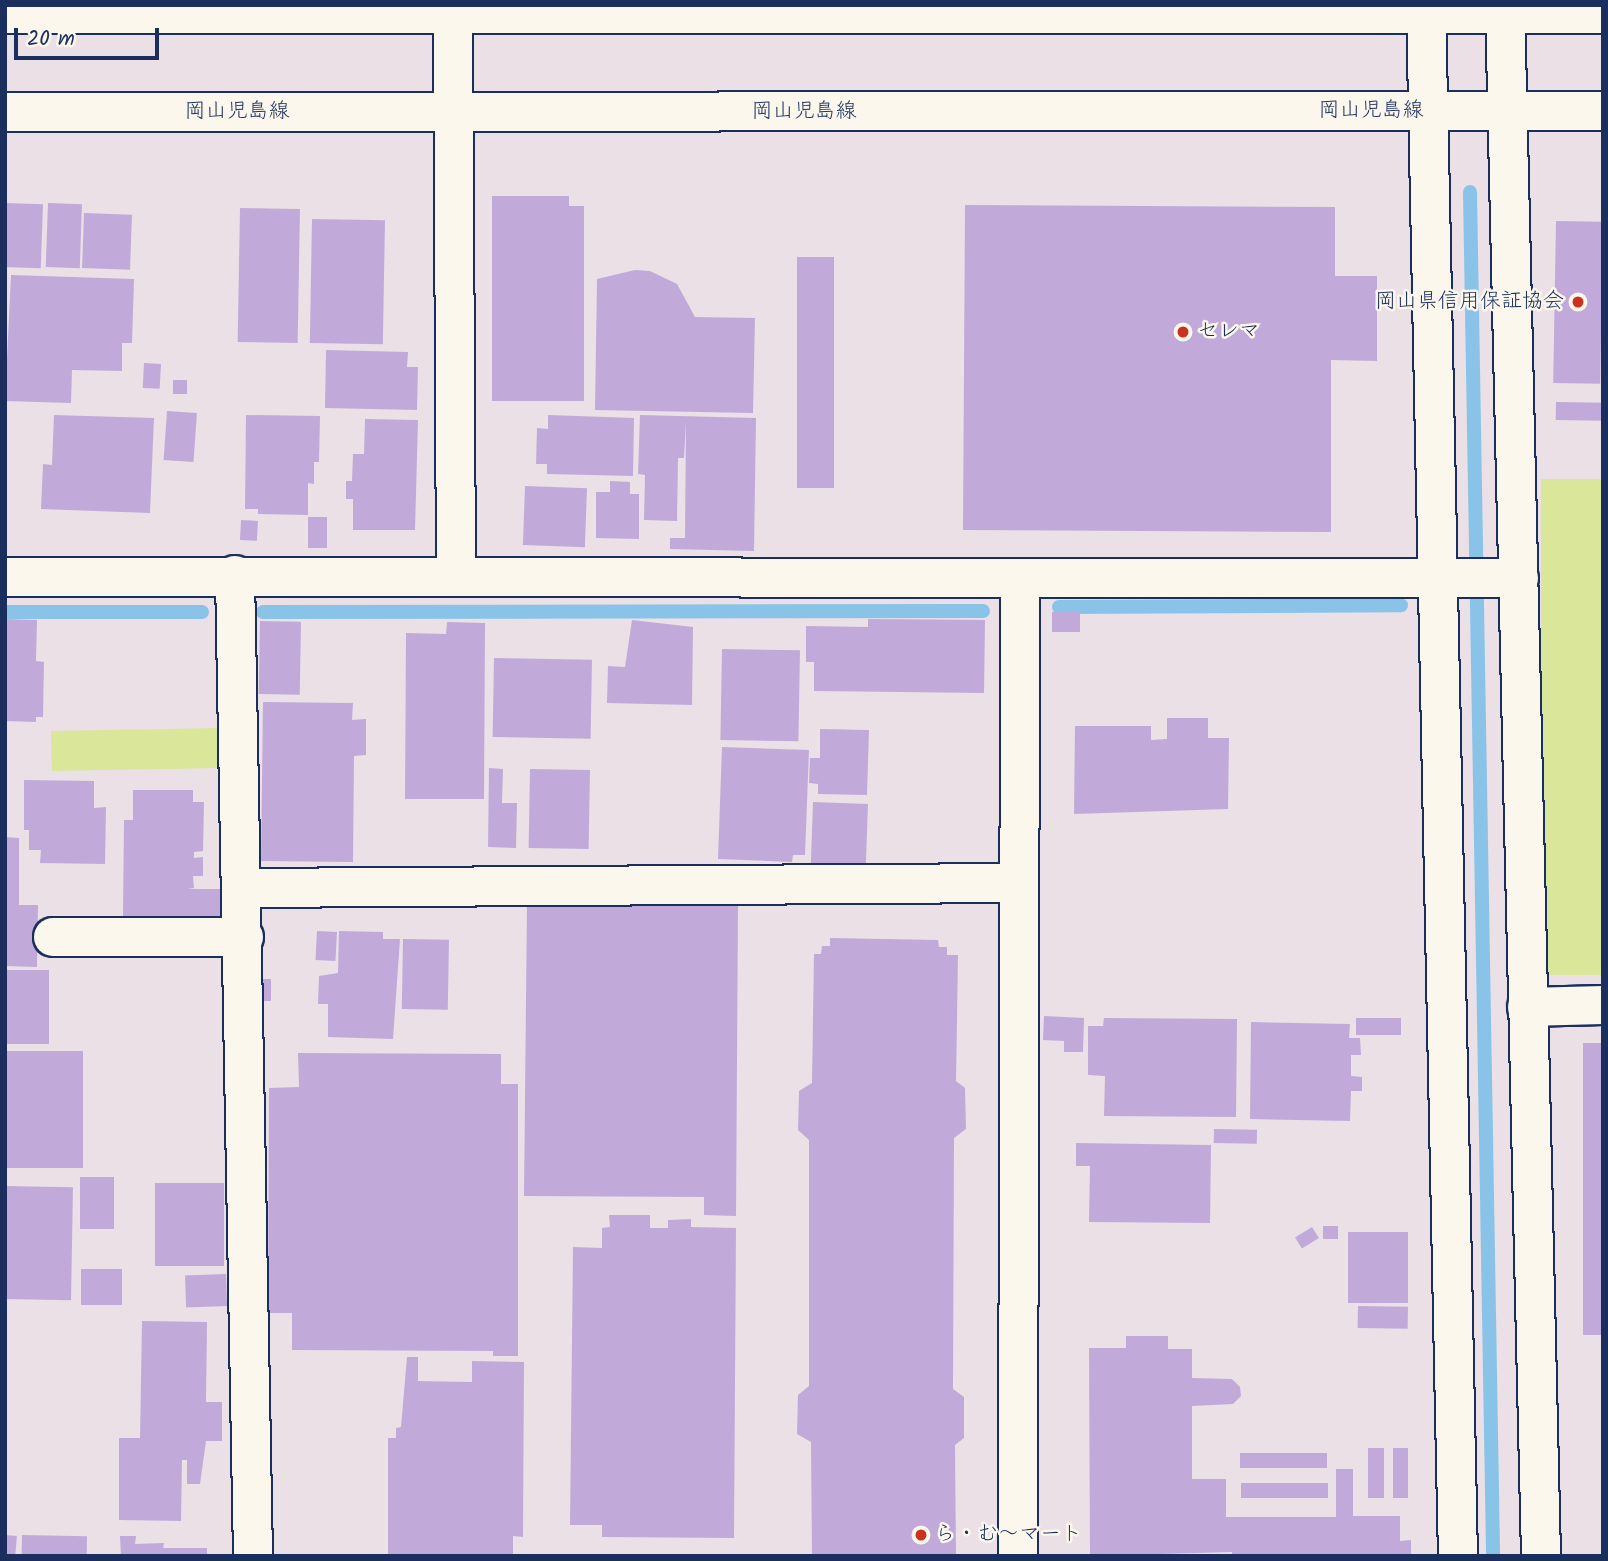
<!DOCTYPE html>
<meta charset="utf-8">
<style>
body{margin:0}
#map{position:relative;width:1608px;height:1561px;overflow:hidden;background:#eae0e6;font-family:Kalam,"Klee One",sans-serif}
div>[style]{position:absolute}
.green>*{inset:0;background:#dae699;transform-origin:0 0}
.stream>*{height:14px;margin:-7px;padding:0 7px;transform-origin:7px;border-radius:7px;background:#89c3e8}
.building>*{inset:0;background:#c1aad9;transform-origin:0 0}
.roads{filter:drop-shadow(2px 0 #1b2f5e) drop-shadow(-2px 0 #1b2f5e) drop-shadow(0 2px #1b2f5e) drop-shadow(0 -2px #1b2f5e)}
.street>*{height:38px;margin:-19px;padding:0 19px;transform-origin:19px;border-radius:19px;background:#fbf7ec}
.primary>*{height:38px;margin:-19px;padding:0 19px;transform-origin:19px;border-radius:19px;background:#fbf7ec}
.dots>*{width:19px;height:19px;translate:-50% -50%;box-sizing:border-box;border:4px solid #fbf7ec;border-radius:50%}
span{translate:-50% -50%;white-space:nowrap;text-align:center;line-height:1.15;-webkit-text-stroke:5px #fbf7ec;paint-order:stroke}
.street-label{font-size:21px;color:#1b2f5e}
.poi-label{font-size:21px;color:#1b2f5e}
.right{translate:-100% -50%;text-align:right}
.left{translate:0 -50%;text-align:left}
.frame{position:absolute;inset:0;border:7px solid #1b2f5e;pointer-events:none}
.scale{position:absolute;left:14px;top:28px;width:145px;height:32px;box-sizing:border-box;border:4px solid #1b2f5e;border-top:0;padding-left:9px;font-size:21px;line-height:24px;white-space:nowrap;color:#1b2f5e;-webkit-text-stroke:5px #fbf7ec;paint-order:stroke}
</style>
<div id="map">
<div class="green">
<i style="left:1541px;top:479px;width:62px;height:496px"></i>
<i style="left:219px;top:728px;width:40px;height:168px;rotate:89deg"></i>
</div>
<div class="stream">
<i style="left:1470px;top:192px;width:1364px;rotate:89.03deg"></i>
<i style="left:1059px;top:607px;width:342px;rotate:-0.3deg"></i>
<i style="left:5px;top:612px;width:197px"></i>
<i style="left:263px;top:612px;width:720px;rotate:-0.08deg"></i>
</div>
<div class="building">
<i style="clip-path:polygon(492px 196px,569px 196px,569px 206px,584px 206px,584px 401px,492px 401px)"></i>
<i style="left:5px;top:203px;width:38px;height:64px;rotate:2deg"></i>
<i style="left:48px;top:203px;width:34px;height:64px;rotate:2deg"></i>
<i style="clip-path:polygon(965px 205px,1335px 207px,1335px 276px,1377px 276px,1377px 361px,1331px 360px,1331px 532px,963px 530px)"></i>
<i style="left:240px;top:208px;width:60px;height:134px;rotate:1deg"></i>
<i style="left:84px;top:213px;width:48px;height:55px;rotate:2deg"></i>
<i style="left:312px;top:219px;width:73px;height:124px;rotate:1deg"></i>
<i style="left:1556px;top:221px;width:47px;height:162px;rotate:1deg"></i>
<i style="left:797px;top:257px;width:37px;height:231px"></i>
<i style="clip-path:polygon(635px 270px,650px 271px,677px 284px,695px 317px,755px 318px,753px 413px,595px 410px,597px 279px)"></i>
<i style="clip-path:polygon(11px 275px,134px 279px,132px 343px,122px 343px,122px 371px,72px 370px,71px 403px,5px 401px)"></i>
<i style="clip-path:polygon(326px 350px,408px 352px,407px 367px,418px 367px,417px 410px,325px 408px)"></i>
<i style="left:144px;top:363px;width:17px;height:25px;rotate:3deg"></i>
<i style="left:173px;top:380px;width:14px;height:14px"></i>
<i style="left:1556px;top:402px;width:47px;height:18px;rotate:1deg"></i>
<i style="left:167px;top:411px;width:30px;height:49px;rotate:4deg"></i>
<i style="clip-path:polygon(54px 415px,154px 418px,150px 513px,41px 509px,43px 464px,52px 465px)"></i>
<i style="clip-path:polygon(246px 415px,320px 416px,319px 462px,314px 462px,314px 484px,308px 483px,308px 515px,258px 514px,258px 509px,245px 509px)"></i>
<i style="clip-path:polygon(548px 415px,634px 418px,633px 476px,547px 474px,547px 464px,536px 464px,537px 428px,548px 429px)"></i>
<i style="clip-path:polygon(640px 415px,756px 418px,754px 551px,670px 549px,670px 538px,685px 538px,686px 421px,684px 458px,678px 458px,677px 521px,644px 520px,645px 475px,638px 474px)"></i>
<i style="clip-path:polygon(365px 419px,418px 420px,415px 530px,353px 530px,353px 499px,346px 499px,346px 481px,352px 481px,353px 454px,364px 454px)"></i>
<i style="clip-path:polygon(610px 481px,630px 482px,630px 494px,639px 494px,639px 539px,596px 538px,596px 492px,610px 492px)"></i>
<i style="left:525px;top:486px;width:62px;height:59px;rotate:2deg"></i>
<i style="left:308px;top:517px;width:19px;height:31px"></i>
<i style="left:241px;top:520px;width:17px;height:20px;rotate:3deg"></i>
<i style="left:1052px;top:612px;width:28px;height:20px"></i>
<i style="clip-path:polygon(5px 619px,37px 620px,36px 661px,44px 662px,43px 717px,36px 717px,36px 722px,5px 721px)"></i>
<i style="clip-path:polygon(868px 619px,985px 620px,984px 693px,814px 691px,814px 662px,806px 662px,806px 626px,868px 627px)"></i>
<i style="clip-path:polygon(632px 620px,693px 627px,692px 705px,607px 703px,608px 666px,625px 667px)"></i>
<i style="left:260px;top:621px;width:41px;height:73px;rotate:1deg"></i>
<i style="clip-path:polygon(447px 622px,485px 623px,484px 799px,405px 799px,406px 633px,446px 634px)"></i>
<i style="left:722px;top:649px;width:78px;height:91px;rotate:1deg"></i>
<i style="left:494px;top:658px;width:98px;height:79px;rotate:1deg"></i>
<i style="clip-path:polygon(263px 702px,353px 703px,352px 720px,366px 719px,366px 755px,354px 756px,353px 862px,261px 861px)"></i>
<i style="clip-path:polygon(1167px 718px,1208px 718px,1208px 738px,1229px 738px,1228px 809px,1074px 814px,1075px 726px,1151px 726px,1151px 740px,1167px 739px)"></i>
<i style="clip-path:polygon(820px 729px,869px 730px,867px 795px,818px 794px,818px 784px,809px 783px,810px 758px,820px 758px)"></i>
<i style="clip-path:polygon(722px 747px,809px 750px,805px 855px,793px 855px,792px 862px,718px 859px)"></i>
<i style="clip-path:polygon(489px 768px,503px 769px,502px 803px,517px 803px,516px 848px,488px 847px)"></i>
<i style="left:530px;top:769px;width:60px;height:79px;rotate:1deg"></i>
<i style="clip-path:polygon(24px 780px,94px 781px,94px 808px,106px 807px,105px 864px,40px 863px,41px 850px,29px 850px,29px 830px,24px 830px)"></i>
<i style="clip-path:polygon(133px 790px,193px 790px,193px 802px,204px 802px,203px 851px,194px 852px,194px 858px,203px 857px,203px 876px,193px 876px,194px 888px,187px 889px,220px 889px,220px 916px,123px 916px,124px 820px,133px 820px)"></i>
<i style="left:813px;top:802px;width:55px;height:63px;rotate:2deg"></i>
<i style="clip-path:polygon(5px 837px,19px 838px,19px 905px,38px 905px,37px 967px,5px 966px)"></i>
<i style="clip-path:polygon(527px 903px,738px 905px,736px 1216px,704px 1215px,704px 1197px,524px 1196px)"></i>
<i style="left:317px;top:931px;width:20px;height:29px;rotate:3deg"></i>
<i style="clip-path:polygon(339px 931px,383px 932px,383px 939px,400px 939px,393px 1039px,328px 1037px,328px 1004px,318px 1004px,319px 976px,338px 973px)"></i>
<i style="clip-path:polygon(830px 938px,938px 940px,939px 947px,947px 947px,947px 955px,958px 955px,956px 1081px,965px 1088px,966px 1129px,954px 1138px,953px 1389px,964px 1397px,964px 1438px,955px 1445px,956px 1556px,812px 1556px,811px 1442px,797px 1434px,798px 1395px,809px 1386px,809px 1140px,798px 1130px,799px 1091px,812px 1083px,814px 954px,821px 954px,822px 946px,830px 946px)"></i>
<i style="left:403px;top:939px;width:46px;height:70px;rotate:1deg"></i>
<i style="left:5px;top:970px;width:44px;height:74px"></i>
<i style="left:259px;top:979px;width:12px;height:22px"></i>
<i style="clip-path:polygon(1044px 1016px,1084px 1018px,1083px 1052px,1064px 1052px,1064px 1041px,1043px 1040px)"></i>
<i style="clip-path:polygon(1104px 1018px,1237px 1019px,1236px 1117px,1104px 1116px,1105px 1076px,1088px 1075px,1088px 1026px,1103px 1026px)"></i>
<i style="left:1356px;top:1018px;width:45px;height:17px"></i>
<i style="clip-path:polygon(1251px 1022px,1350px 1024px,1349px 1038px,1360px 1038px,1361px 1055px,1351px 1055px,1351px 1076px,1362px 1077px,1362px 1091px,1351px 1091px,1350px 1121px,1250px 1119px)"></i>
<i style="left:1583px;top:1043px;width:20px;height:292px"></i>
<i style="left:5px;top:1051px;width:78px;height:117px"></i>
<i style="clip-path:polygon(298px 1053px,501px 1054px,501px 1084px,518px 1084px,518px 1356px,493px 1356px,493px 1351px,292px 1350px,292px 1313px,268px 1313px,269px 1088px,299px 1087px)"></i>
<i style="left:1214px;top:1129px;width:43px;height:14px;rotate:1deg"></i>
<i style="clip-path:polygon(1076px 1143px,1211px 1145px,1210px 1223px,1089px 1222px,1090px 1166px,1076px 1166px)"></i>
<i style="left:80px;top:1177px;width:34px;height:52px"></i>
<i style="left:155px;top:1183px;width:69px;height:83px"></i>
<i style="left:5px;top:1186px;width:68px;height:113px;rotate:1deg"></i>
<i style="clip-path:polygon(609px 1215px,650px 1215px,650px 1228px,668px 1228px,668px 1220px,691px 1219px,691px 1227px,736px 1228px,734px 1538px,602px 1537px,602px 1525px,570px 1525px,573px 1247px,602px 1248px,602px 1228px,610px 1227px)"></i>
<i style="left:1323px;top:1226px;width:15px;height:13px"></i>
<i style="left:1312px;top:1227px;width:13px;height:20px;rotate:58deg"></i>
<i style="left:1348px;top:1232px;width:60px;height:71px"></i>
<i style="left:81px;top:1269px;width:41px;height:36px"></i>
<i style="left:226px;top:1274px;width:32px;height:41px;rotate:88deg"></i>
<i style="left:1358px;top:1306px;width:50px;height:22px;rotate:1deg"></i>
<i style="clip-path:polygon(142px 1321px,207px 1322px,206px 1402px,222px 1402px,222px 1441px,206px 1441px,200px 1484px,187px 1484px,187px 1460px,182px 1460px,181px 1521px,119px 1520px,119px 1438px,140px 1438px)"></i>
<i style="clip-path:polygon(1126px 1336px,1168px 1336px,1168px 1349px,1192px 1349px,1192px 1378px,1232px 1379px,1240px 1387px,1241px 1396px,1233px 1404px,1192px 1406px,1192px 1479px,1226px 1479px,1226px 1517px,1336px 1517px,1336px 1469px,1353px 1469px,1353px 1516px,1400px 1516px,1400px 1541px,1411px 1540px,1411px 1556px,1232px 1556px,1232px 1552px,1090px 1556px,1089px 1348px,1126px 1348px)"></i>
<i style="clip-path:polygon(407px 1357px,418px 1357px,418px 1381px,472px 1382px,472px 1361px,524px 1362px,523px 1537px,513px 1536px,513px 1556px,388px 1556px,388px 1438px,396px 1438px,396px 1428px,401px 1427px)"></i>
<i style="left:1368px;top:1448px;width:16px;height:50px"></i>
<i style="left:1393px;top:1448px;width:15px;height:50px"></i>
<i style="left:1240px;top:1453px;width:87px;height:15px"></i>
<i style="left:1241px;top:1483px;width:87px;height:15px"></i>
<i style="left:5px;top:1535px;width:12px;height:21px;rotate:5deg"></i>
<i style="left:22px;top:1535px;width:65px;height:21px;rotate:1deg"></i>
<i style="clip-path:polygon(120px 1536px,136px 1536px,135px 1544px,164px 1543px,163px 1548px,207px 1548px,207px 1556px,121px 1556px)"></i>
</div>
<div class="roads">
<div class="street">
<i style="left:453px;top:5px;width:571px;rotate:89.7deg"></i>
<i style="left:1426px;top:5px;width:1551px;rotate:88.82deg"></i>
<i style="left:1505px;top:5px;width:1551px;rotate:88.67deg"></i>
<i style="left:235px;top:575px;width:981px;rotate:88.95deg"></i>
<i style="left:5px;top:577px;width:1514px;rotate:0.04deg"></i>
<i style="left:244px;top:888px;width:774px;rotate:-0.37deg"></i>
<i style="left:53px;top:937px;width:191px"></i>
<i style="left:1527px;top:1007px;width:76px;rotate:-1.5deg"></i>
<i style="left:1018px;top:1556px;width:977px;rotate:-89.88deg"></i>
</div>
<div class="primary">
<i style="left:5px;top:14px;width:1598px"></i>
<i style="left:5px;top:112px;width:1598px;rotate:-0.04deg"></i>
</div>
</div>
<div class="dots">
<i style="left:1578px;top:302px;background:#c8321e"></i>
<i style="left:1183px;top:332px;background:#c8321e"></i>
<i style="left:921px;top:1535px;background:#c8321e"></i>
</div>
<div class="street-label">
<span style="left:1371px;top:111px">岡山児島線</span>
<span style="left:237px;top:112px">岡山児島線</span>
<span style="left:804px;top:112px">岡山児島線</span>
</div>
<div class="poi-label">
<span class="right" style="left:1564px;top:302px">岡山県信用保証協会</span>
<span class="left" style="left:1197px;top:332px">セレマ</span>
<span class="left" style="left:935px;top:1535px">ら・む～マート</span>
</div>
<div class="frame"></div>
<div class="scale">20 m</div>
</div>
